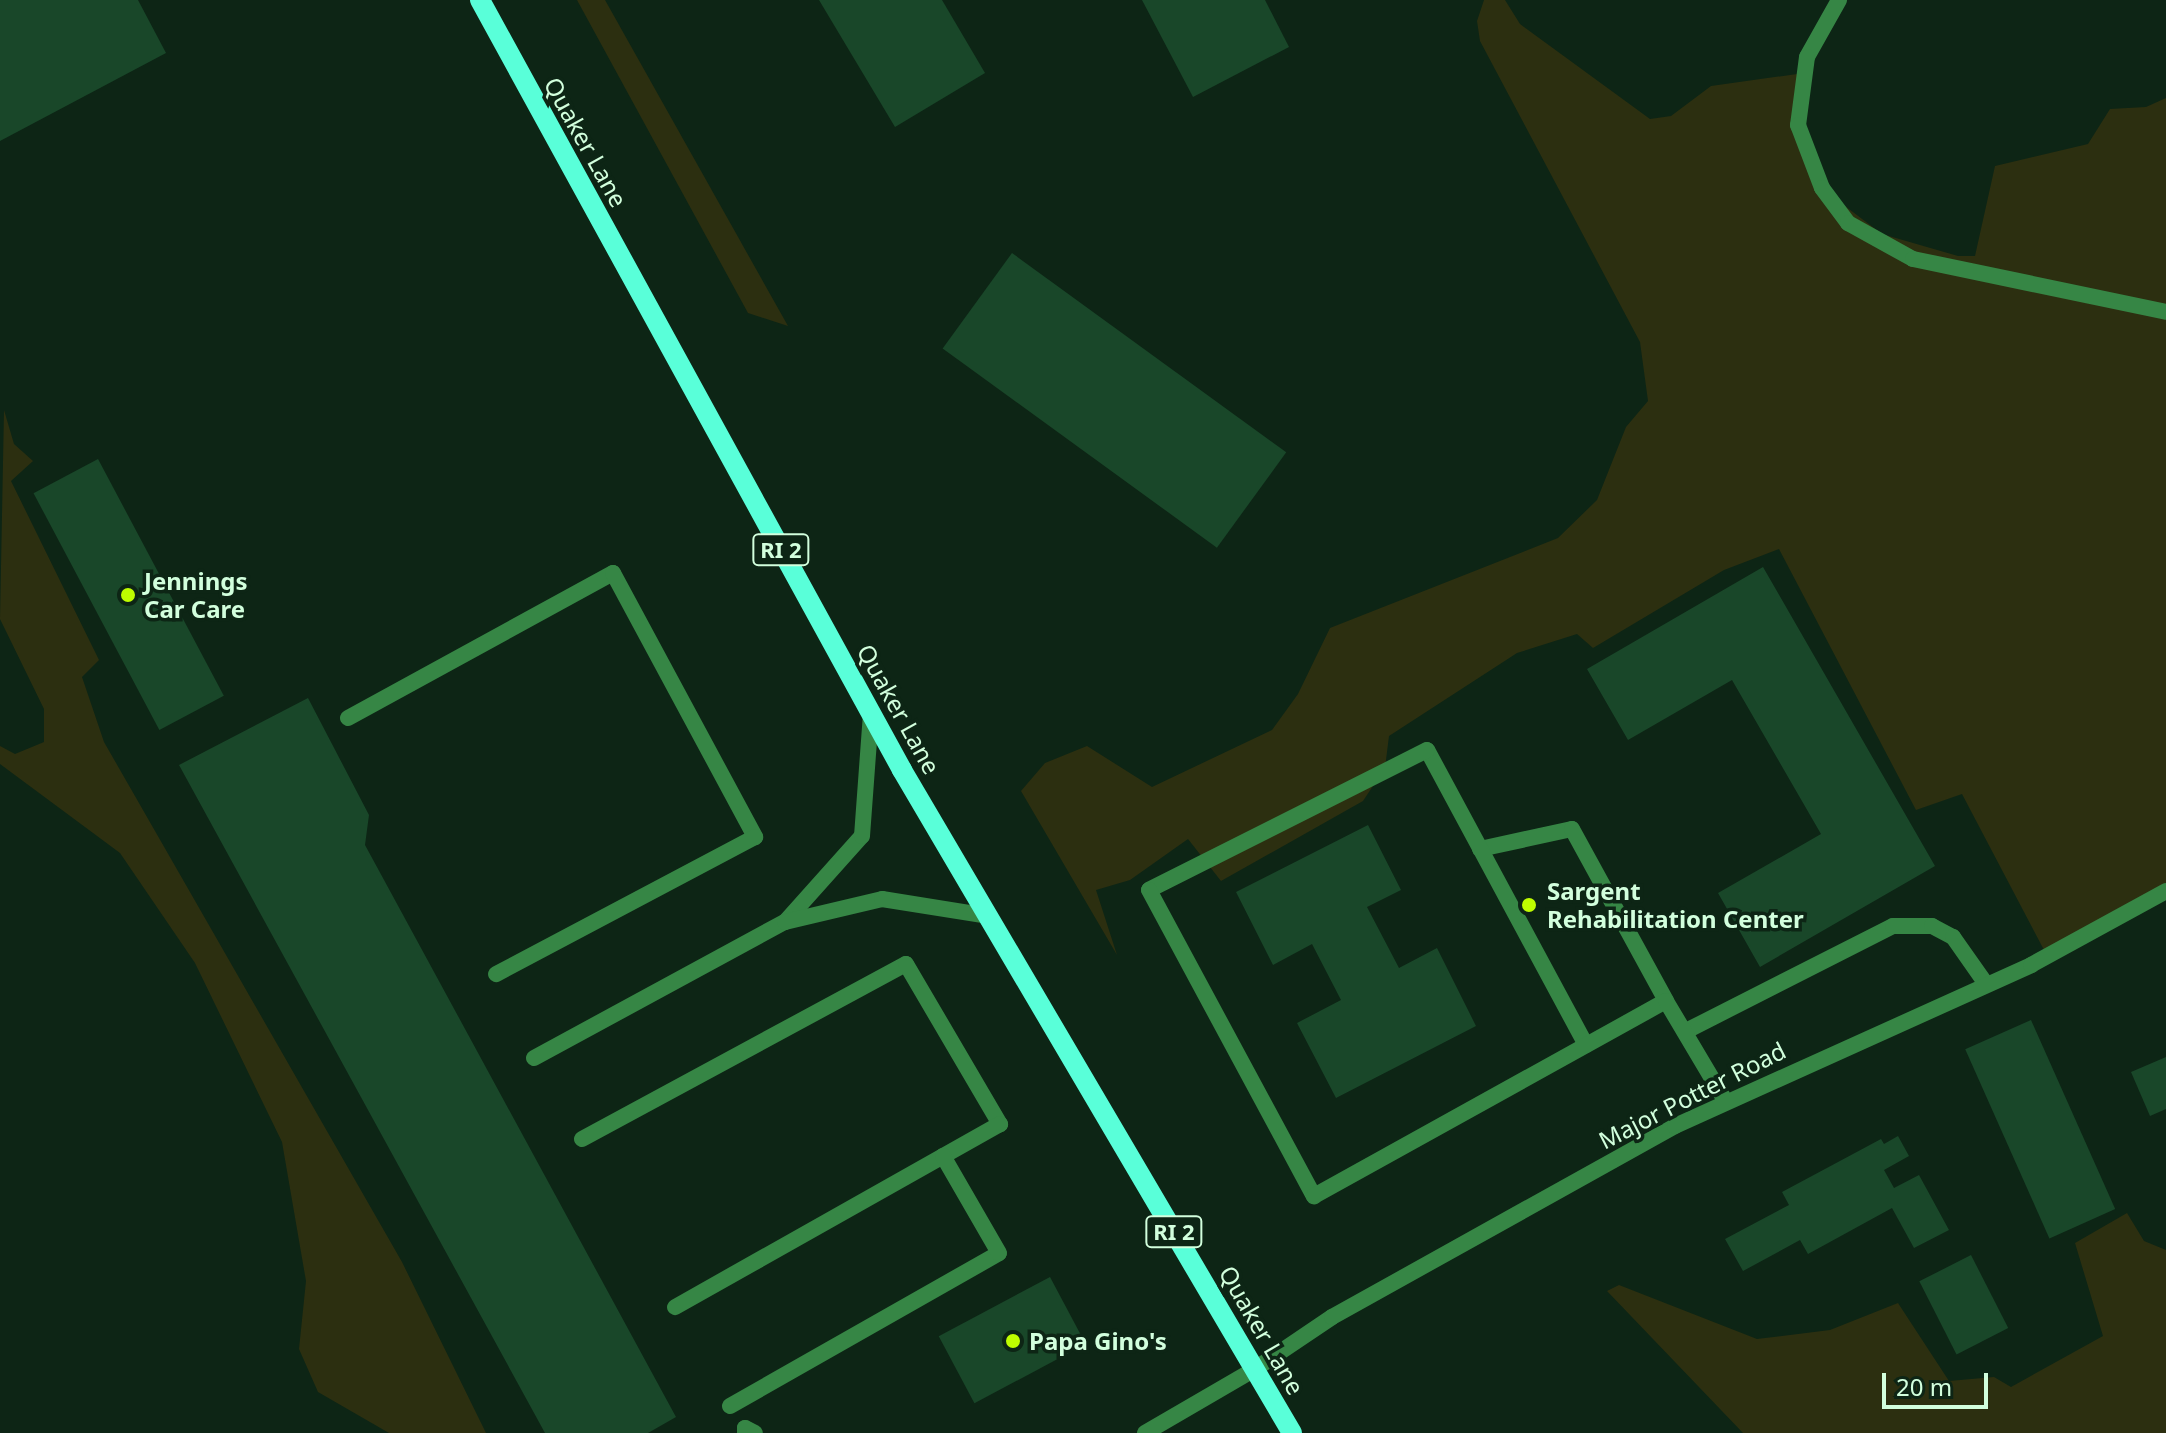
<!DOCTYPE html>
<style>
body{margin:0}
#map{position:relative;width:2166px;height:1433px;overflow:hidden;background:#0d2515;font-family:"Noto Sans",sans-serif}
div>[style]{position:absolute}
.green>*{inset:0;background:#2c2f10}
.building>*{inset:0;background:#194729;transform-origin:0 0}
.service>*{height:16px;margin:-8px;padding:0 8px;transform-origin:8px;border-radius:8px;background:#368645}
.minor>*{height:16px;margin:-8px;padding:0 8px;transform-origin:8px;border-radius:8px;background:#368645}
.tertiary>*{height:16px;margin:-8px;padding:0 8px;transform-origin:8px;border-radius:8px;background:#368645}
.primary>*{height:20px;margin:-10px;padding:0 10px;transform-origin:10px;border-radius:10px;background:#59ffd9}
.dots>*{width:22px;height:22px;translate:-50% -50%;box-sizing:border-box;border:4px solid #0d2515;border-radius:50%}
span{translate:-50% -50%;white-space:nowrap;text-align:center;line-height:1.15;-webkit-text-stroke:7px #0d2515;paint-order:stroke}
.shield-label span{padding:2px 6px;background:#0d2515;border:2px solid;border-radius:6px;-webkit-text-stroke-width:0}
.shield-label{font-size:22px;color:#d2ffdd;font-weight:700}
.street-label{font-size:24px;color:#d2ffdd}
.poi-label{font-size:24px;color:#d2ffdd;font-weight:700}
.left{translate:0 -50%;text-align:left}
.scale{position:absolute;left:1882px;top:1373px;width:106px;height:36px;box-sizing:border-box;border:4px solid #d2ffdd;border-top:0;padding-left:10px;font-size:24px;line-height:28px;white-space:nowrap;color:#d2ffdd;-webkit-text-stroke:6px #0d2515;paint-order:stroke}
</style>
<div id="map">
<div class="green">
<i style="clip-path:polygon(577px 0,605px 0,788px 326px,748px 313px)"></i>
<i style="clip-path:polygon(1484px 0,1505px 0,1520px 24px,1650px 119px,1671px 116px,1711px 86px,1804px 73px,1806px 137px,1833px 197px,1882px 234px,1958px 256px,1975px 256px,1995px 166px,2088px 144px,2110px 109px,2146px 107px,2166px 98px,2166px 888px,2044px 950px,1962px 794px,1916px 810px,1779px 549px,1724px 570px,1593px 648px,1577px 634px,1517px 653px,1389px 736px,1385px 768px,1363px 801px,1221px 881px,1188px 839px,1130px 880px,1096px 890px,1117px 955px,1021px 791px,1045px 763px,1087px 746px,1152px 787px,1272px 730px,1298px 694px,1330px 628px,1558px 538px,1597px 500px,1626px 427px,1648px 401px,1640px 342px,1480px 41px,1477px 21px)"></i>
<i style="clip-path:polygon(4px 410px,14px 444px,33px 461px,11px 481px,99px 660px,82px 677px,104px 742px,402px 1262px,486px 1433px,389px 1433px,318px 1392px,299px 1349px,306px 1281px,282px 1142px,195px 963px,120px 853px,0 764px,0 746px,15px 754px,44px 742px,44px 709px,0 619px)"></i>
<i style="clip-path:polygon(2127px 1213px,2144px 1241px,2166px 1250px,2166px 1433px,1743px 1433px,1607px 1291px,1619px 1285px,1757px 1339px,1830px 1330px,1898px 1303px,1949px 1381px,1994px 1377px,2011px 1387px,2103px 1336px,2075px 1243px)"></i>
</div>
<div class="building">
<i style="clip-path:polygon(0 0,138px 0,166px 53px,0 141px)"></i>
<i style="clip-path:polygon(819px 0,942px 0,985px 73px,895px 127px)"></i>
<i style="clip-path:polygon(1142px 0,1265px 0,1289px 47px,1193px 97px)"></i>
<i style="left:1012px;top:253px;width:339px;height:118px;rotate:36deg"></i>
<i style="left:98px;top:459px;width:268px;height:73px;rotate:62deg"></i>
<i style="clip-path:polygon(1763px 567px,1935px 866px,1760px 967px,1718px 893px,1821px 834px,1732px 680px,1628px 740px,1587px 669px)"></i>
<i style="clip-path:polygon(308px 698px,369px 815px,365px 845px,676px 1417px,648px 1433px,545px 1433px,179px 765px)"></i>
<i style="clip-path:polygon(1368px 825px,1401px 890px,1367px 907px,1399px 968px,1437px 948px,1476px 1026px,1336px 1098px,1297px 1023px,1341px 1000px,1312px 944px,1273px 965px,1236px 892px)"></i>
<i style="left:2031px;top:1020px;width:207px;height:72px;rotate:66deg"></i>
<i style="clip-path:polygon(2166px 1057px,2166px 1109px,2150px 1116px,2131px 1072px)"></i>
<i style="clip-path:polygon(1898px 1136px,1909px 1156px,1884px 1170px,1894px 1188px,1919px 1175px,1949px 1230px,1914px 1248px,1892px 1208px,1808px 1254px,1800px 1240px,1743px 1271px,1725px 1239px,1789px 1205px,1782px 1192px,1881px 1139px,1884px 1144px)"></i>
<i style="left:1971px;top:1255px;width:82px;height:58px;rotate:63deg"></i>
<i style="left:1050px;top:1277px;width:76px;height:126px;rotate:62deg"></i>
</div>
<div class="service">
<i style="left:348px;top:718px;width:302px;rotate:-28.7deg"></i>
<i style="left:613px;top:573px;width:300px;rotate:61.7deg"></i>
<i style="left:755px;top:837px;width:293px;rotate:152.1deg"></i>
<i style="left:1480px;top:849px;width:94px;rotate:-12.3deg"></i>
<i style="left:1572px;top:829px;width:196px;rotate:61.3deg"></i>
<i style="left:785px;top:922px;width:115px;rotate:-48.2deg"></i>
<i style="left:862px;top:836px;width:123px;rotate:-85.8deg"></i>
<i style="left:1688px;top:1030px;width:230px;rotate:-26.9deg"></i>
<i style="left:1893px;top:926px;width:39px"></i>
<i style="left:1932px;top:926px;width:24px;rotate:28deg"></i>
<i style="left:1953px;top:937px;width:57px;rotate:54.9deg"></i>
<i style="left:1586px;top:1045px;width:335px;rotate:-118.3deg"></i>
<i style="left:1427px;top:750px;width:311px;rotate:153.3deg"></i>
<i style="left:1149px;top:890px;width:348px;rotate:61.7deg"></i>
<i style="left:1314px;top:1196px;width:402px;rotate:-29deg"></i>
<i style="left:1666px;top:1001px;width:117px;rotate:59.3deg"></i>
<i style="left:534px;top:1058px;width:285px;rotate:-28.5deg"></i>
<i style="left:785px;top:922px;width:100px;rotate:-13.3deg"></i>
<i style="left:882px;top:899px;width:107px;rotate:9.1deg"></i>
<i style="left:582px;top:1139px;width:368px;rotate:-28.4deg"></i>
<i style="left:906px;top:964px;width:186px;rotate:59.6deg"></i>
<i style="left:1000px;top:1124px;width:373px;rotate:150.6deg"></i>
<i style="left:730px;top:1406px;width:309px;rotate:-29.6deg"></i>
<i style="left:999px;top:1253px;width:112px;rotate:-120deg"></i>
<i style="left:745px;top:1433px;width:5px;rotate:-90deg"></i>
<i style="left:745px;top:1428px;width:11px;rotate:27deg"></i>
</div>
<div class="minor">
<i style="left:1839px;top:0;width:65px;rotate:119.3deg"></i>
<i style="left:1807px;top:57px;width:69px;rotate:97.5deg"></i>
<i style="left:1798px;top:125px;width:67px;rotate:69.1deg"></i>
<i style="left:1822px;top:188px;width:44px;rotate:53.4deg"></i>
<i style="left:1848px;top:223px;width:74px;rotate:29deg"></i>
<i style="left:1913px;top:259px;width:258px;rotate:11.8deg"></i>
<i style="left:1255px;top:1369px;width:93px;rotate:-34deg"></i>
<i style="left:1332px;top:1317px;width:393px;rotate:-29.1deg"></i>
<i style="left:1675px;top:1126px;width:391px;rotate:-24.3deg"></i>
<i style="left:2031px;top:965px;width:154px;rotate:-28.7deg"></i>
</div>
<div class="tertiary">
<i style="left:1145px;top:1433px;width:127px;rotate:-30.2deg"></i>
</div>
<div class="primary">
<i style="left:480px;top:0;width:878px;rotate:61.27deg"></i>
<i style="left:902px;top:770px;width:769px;rotate:59.53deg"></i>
</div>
<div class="dots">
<i style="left:128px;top:595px;background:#bffd00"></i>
<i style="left:1529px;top:905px;background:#bffd00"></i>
<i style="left:1013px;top:1341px;background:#bffd00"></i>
</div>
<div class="shield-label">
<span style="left:781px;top:550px">RI 2</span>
<span style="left:1174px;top:1232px">RI 2</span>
</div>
<div class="street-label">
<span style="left:586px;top:142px;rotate:61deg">Quaker Lane</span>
<span style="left:899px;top:709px;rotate:61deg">Quaker Lane</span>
<span style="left:1692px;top:1095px;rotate:-27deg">Major Potter Road</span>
<span style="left:1262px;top:1330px;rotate:60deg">Quaker Lane</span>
</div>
<div class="poi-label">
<span class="left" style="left:144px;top:595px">Jennings<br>Car Care</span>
<span class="left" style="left:1547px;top:905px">Sargent<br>Rehabilitation Center</span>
<span class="left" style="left:1029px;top:1341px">Papa Gino's</span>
</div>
<div class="scale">20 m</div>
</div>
